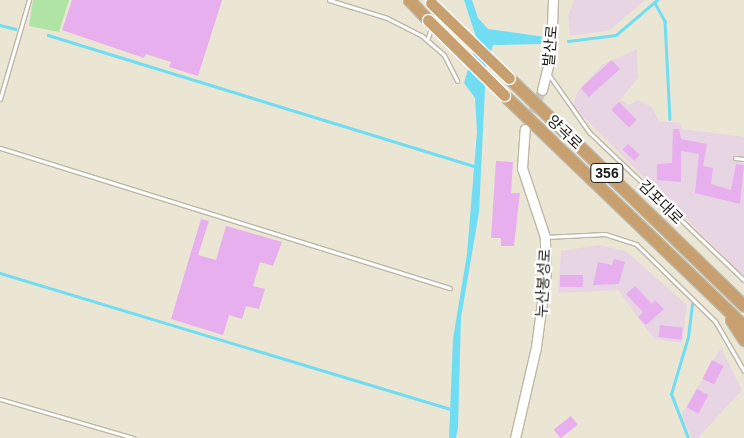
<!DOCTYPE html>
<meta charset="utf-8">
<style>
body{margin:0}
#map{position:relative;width:744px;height:438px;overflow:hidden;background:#ebe5d4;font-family:Helvetica,"Noto Sans KR",sans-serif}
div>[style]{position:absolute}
.industrial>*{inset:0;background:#e8d5e4}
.green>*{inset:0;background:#b0e4a5}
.water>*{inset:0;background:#70ddf3}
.stream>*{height:2.5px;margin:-1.25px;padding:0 1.25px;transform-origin:1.25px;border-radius:1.25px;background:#70ddf3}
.building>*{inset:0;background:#e7afed;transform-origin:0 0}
.tertiary-tunnel>*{height:9px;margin-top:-4.5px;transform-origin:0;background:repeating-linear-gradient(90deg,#ccc6b7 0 9px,transparent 0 13.5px)}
.roads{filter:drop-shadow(1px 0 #bdb7a7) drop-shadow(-1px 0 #bdb7a7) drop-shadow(0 1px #bdb7a7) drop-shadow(0 -1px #bdb7a7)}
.service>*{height:3px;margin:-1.5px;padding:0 1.5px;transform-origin:1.5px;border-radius:1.5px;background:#fff}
.tertiary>*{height:9px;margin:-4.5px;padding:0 4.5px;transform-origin:4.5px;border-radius:4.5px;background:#fff}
.trunk>*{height:11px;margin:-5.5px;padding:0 5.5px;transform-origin:5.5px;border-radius:5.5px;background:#c89f6f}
.bridges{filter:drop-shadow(1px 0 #fff) drop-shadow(-1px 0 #fff) drop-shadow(0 1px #fff) drop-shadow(0 -1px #fff)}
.trunk-bridge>*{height:11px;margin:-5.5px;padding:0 5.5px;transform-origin:5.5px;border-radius:5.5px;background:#c89f6f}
span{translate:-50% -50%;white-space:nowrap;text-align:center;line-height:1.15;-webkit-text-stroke:4.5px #fff;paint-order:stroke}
.shield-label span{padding:1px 4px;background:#fff;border:1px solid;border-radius:4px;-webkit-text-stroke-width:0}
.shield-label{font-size:14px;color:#1b1913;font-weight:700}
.street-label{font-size:15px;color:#1b1913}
</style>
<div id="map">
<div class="industrial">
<i style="clip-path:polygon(574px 0,645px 0,610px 30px,570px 36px,568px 16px)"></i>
<i style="clip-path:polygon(637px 49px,638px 78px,620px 100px,630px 105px,638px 100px,652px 107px,659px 121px,680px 123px,682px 129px,744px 137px,744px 276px,573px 107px,577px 92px,602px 65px)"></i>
<i style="clip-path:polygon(599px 245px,626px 251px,687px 305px,682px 343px,654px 339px,618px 290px,558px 293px,561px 251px)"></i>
<i style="clip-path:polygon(721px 348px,742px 390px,698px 438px,692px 438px,681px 415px)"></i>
</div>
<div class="green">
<i style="clip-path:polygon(33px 0,69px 0,59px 32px,29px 26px)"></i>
</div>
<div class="water">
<i style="clip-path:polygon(464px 0,472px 0,478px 18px,488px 29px,545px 37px,544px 44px,493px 45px,486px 68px,479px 212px,461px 318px,458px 427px,456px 438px,449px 438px,453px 339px,467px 254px,477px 132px,475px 98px,464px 83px,477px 40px)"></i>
</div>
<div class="stream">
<i style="left:655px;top:3px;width:21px;rotate:61deg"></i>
<i style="left:665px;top:21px;width:98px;rotate:87.1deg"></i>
<i style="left:0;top:25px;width:16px;rotate:14deg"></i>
<i style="left:48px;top:35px;width:446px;rotate:17.1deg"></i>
<i style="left:568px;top:41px;width:48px;rotate:-7.1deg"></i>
<i style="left:616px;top:35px;width:54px;rotate:-40.5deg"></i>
<i style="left:0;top:273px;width:471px;rotate:16.8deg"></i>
<i style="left:688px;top:438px;width:47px;rotate:-111.1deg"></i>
<i style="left:671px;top:394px;width:59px;rotate:-73.4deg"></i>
<i style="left:688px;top:337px;width:33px;rotate:-83deg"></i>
</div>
<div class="building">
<i style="clip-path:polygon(72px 0,222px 0,198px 76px,169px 67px,171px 62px,146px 54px,144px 58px,62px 30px)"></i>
<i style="left:612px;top:60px;width:12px;height:42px;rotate:48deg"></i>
<i style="left:619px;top:102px;width:25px;height:11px;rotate:45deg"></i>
<i style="clip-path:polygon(673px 129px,679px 129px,681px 139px,707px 144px,703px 166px,713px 168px,711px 184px,731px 190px,736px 164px,744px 165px,740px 204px,695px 193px,699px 154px,681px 151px,681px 182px,657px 180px,657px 164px,672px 163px)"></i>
<i style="left:628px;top:144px;width:16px;height:8px;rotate:43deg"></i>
<i style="clip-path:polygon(496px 161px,513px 162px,511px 193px,520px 193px,514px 246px,501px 246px,501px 238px,491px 238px)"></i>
<i style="clip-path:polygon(201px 219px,209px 221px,198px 255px,216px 260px,226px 226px,282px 242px,273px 266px,260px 262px,253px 286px,265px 289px,259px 309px,246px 306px,242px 319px,229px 315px,223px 335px,171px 319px)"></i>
<i style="clip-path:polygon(614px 259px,625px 262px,619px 284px,593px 285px,598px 262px,612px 265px)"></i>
<i style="left:583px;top:275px;width:12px;height:23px;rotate:90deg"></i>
<i style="clip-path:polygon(635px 286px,652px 304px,655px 300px,664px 309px,646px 325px,638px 317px,643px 312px,626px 294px)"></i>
<i style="left:660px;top:325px;width:23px;height:12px;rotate:7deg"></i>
<i style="left:712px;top:360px;width:13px;height:21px;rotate:27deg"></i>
<i style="left:697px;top:389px;width:13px;height:21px;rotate:29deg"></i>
<i style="left:571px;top:416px;width:11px;height:22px;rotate:52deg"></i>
</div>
<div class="tertiary-tunnel">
<i style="left:527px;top:124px;width:37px;rotate:-66deg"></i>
</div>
<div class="roads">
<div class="service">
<i style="left:329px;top:0;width:61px;rotate:17.2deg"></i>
<i style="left:387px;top:18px;width:38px;rotate:27deg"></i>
<i style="left:421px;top:35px;width:30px;rotate:41deg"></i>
<i style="left:444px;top:55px;width:29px;rotate:63deg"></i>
<i style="left:427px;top:40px;width:30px;rotate:-70deg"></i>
<i style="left:549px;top:75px;width:70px;rotate:54.9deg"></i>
<i style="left:589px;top:132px;width:214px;rotate:43.7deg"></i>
<i style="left:0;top:99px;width:103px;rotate:-73.7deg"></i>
<i style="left:0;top:148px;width:471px;rotate:17.3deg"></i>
<i style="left:735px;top:158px;width:9px;rotate:6deg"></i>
<i style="left:545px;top:237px;width:60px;rotate:-2.9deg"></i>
<i style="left:605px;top:234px;width:33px;rotate:18deg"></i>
<i style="left:636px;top:244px;width:110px;rotate:44.3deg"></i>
<i style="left:715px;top:321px;width:58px;rotate:59.9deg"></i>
<i style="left:0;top:399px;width:139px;rotate:16.3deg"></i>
</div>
<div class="tertiary">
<i style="left:542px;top:90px;width:37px;rotate:-76deg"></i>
<i style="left:551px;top:54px;width:54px;rotate:-87.9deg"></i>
<i style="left:515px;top:438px;width:93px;rotate:-77deg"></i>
<i style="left:536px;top:347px;width:76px;rotate:-82.4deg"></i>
<i style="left:546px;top:272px;width:35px;rotate:-92deg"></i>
<i style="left:545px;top:237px;width:73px;rotate:-108.4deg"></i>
<i style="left:522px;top:168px;width:39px;rotate:-86deg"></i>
</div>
<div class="trunk">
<i style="left:409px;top:0;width:28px;rotate:46deg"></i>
<i style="left:509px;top:78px;width:327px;rotate:44.1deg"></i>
<i style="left:504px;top:95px;width:333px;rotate:43.9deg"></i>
<i style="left:731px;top:320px;width:24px;rotate:57deg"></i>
</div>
</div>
<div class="bridges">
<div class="trunk-bridge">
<i style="left:431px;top:3px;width:108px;rotate:43.9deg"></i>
<i style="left:428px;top:20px;width:107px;rotate:44.6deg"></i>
</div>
</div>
<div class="shield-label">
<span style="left:607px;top:173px">356</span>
</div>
<div class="street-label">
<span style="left:550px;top:46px;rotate:-85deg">발산로</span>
<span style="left:565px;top:132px;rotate:44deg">양곡로</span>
<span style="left:661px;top:202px;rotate:45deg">김포대로</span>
<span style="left:543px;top:283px;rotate:-87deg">누산봉성로</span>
</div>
</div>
